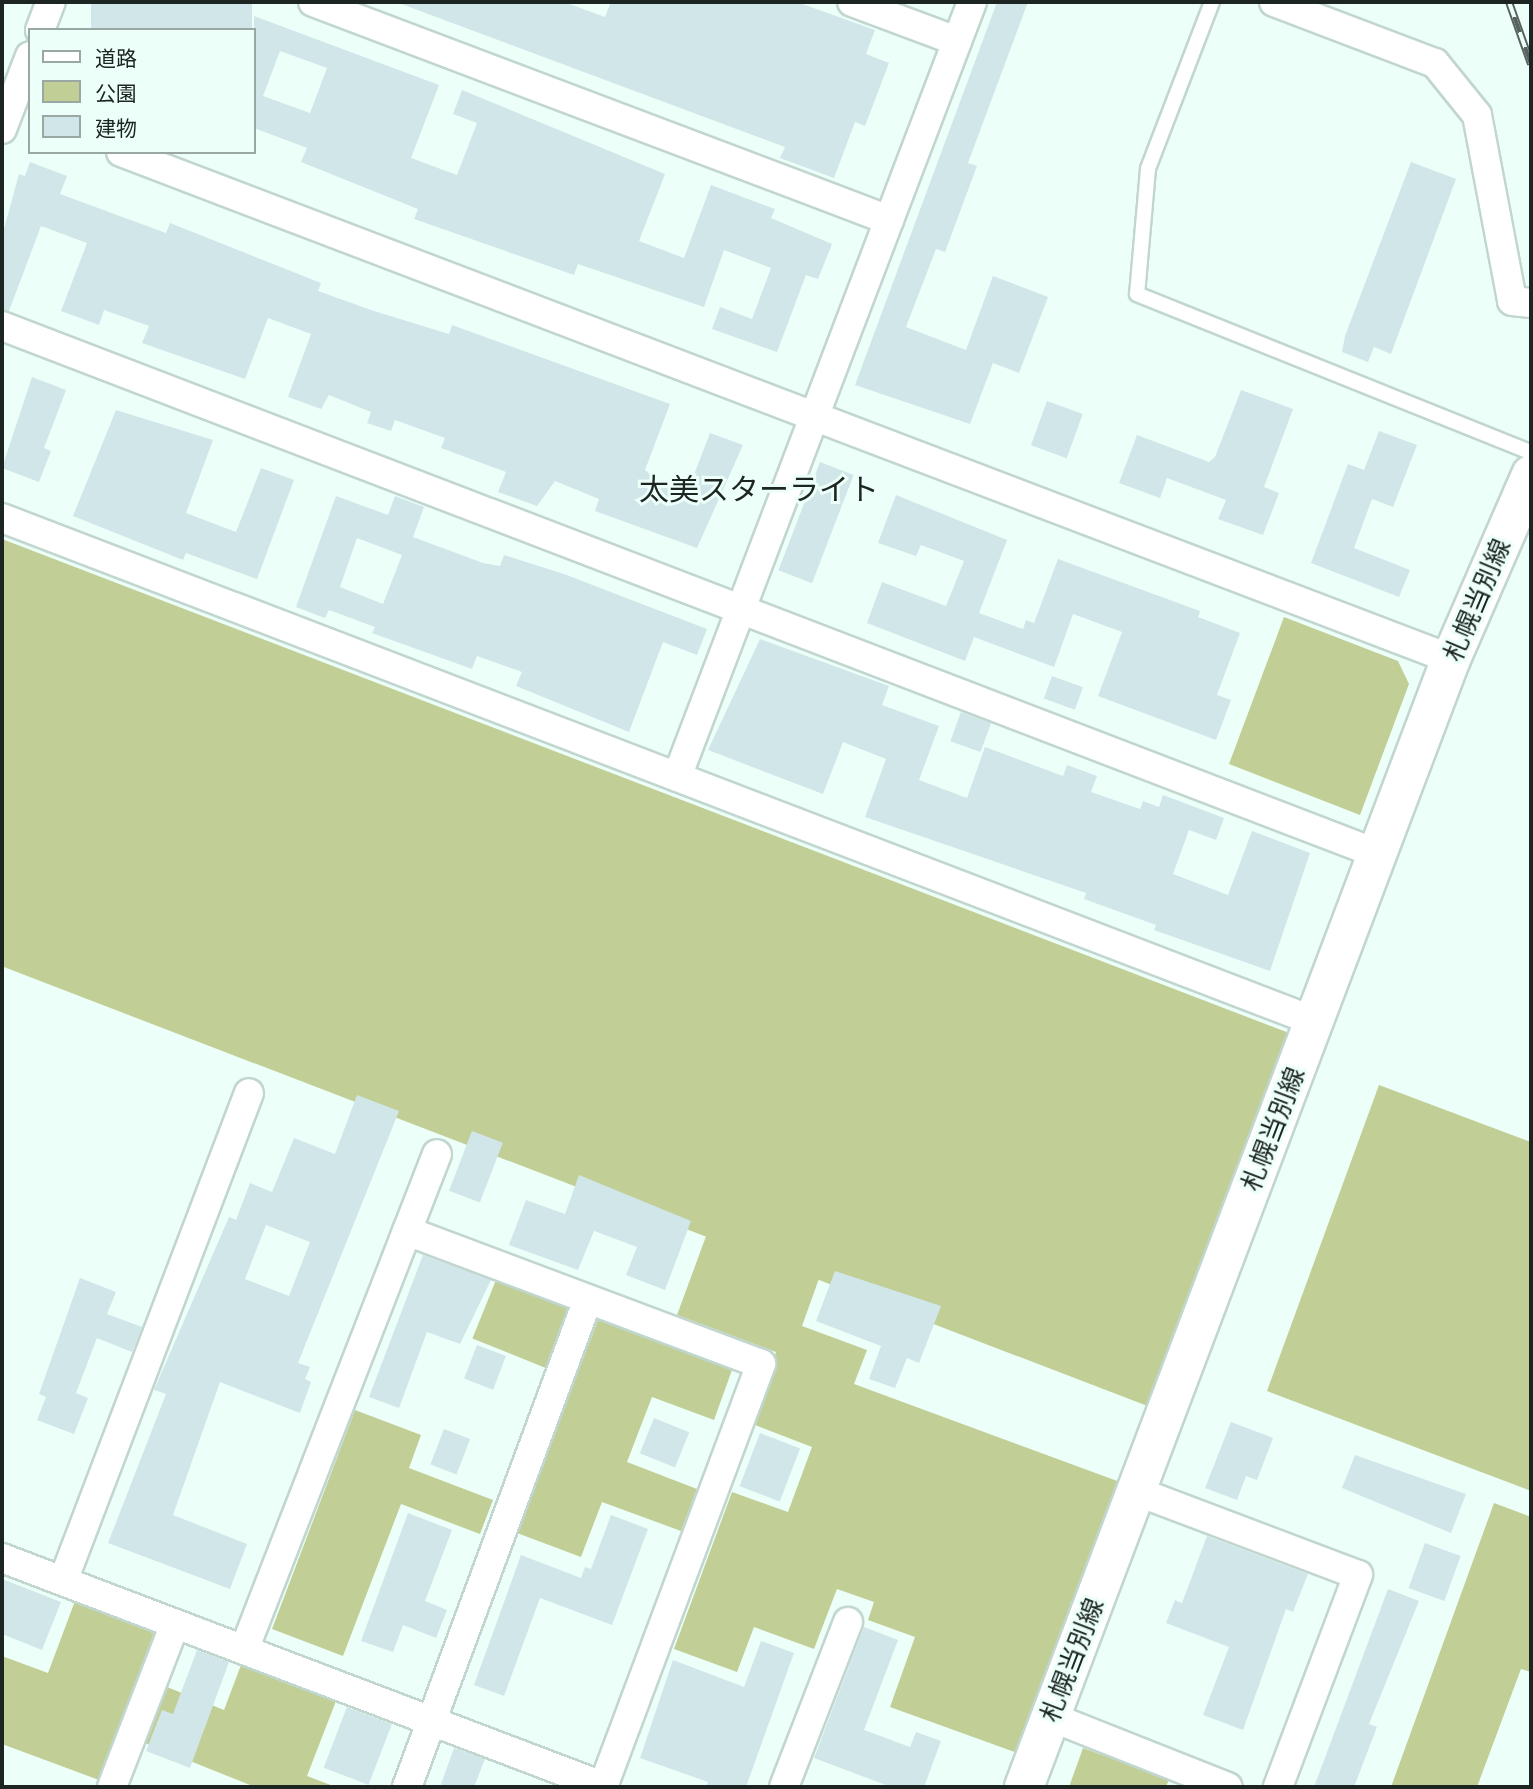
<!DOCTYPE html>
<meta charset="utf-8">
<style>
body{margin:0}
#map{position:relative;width:1533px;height:1789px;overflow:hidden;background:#edfff9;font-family:"PT Sans Narrow","Noto Sans JP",sans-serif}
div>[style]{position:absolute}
.green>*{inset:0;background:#c1cf96;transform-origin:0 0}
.building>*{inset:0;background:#d0e6e9;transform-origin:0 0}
.roads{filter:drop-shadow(2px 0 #c1d6cf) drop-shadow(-2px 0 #c1d6cf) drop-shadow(0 2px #c1d6cf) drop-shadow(0 -2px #c1d6cf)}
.lane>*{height:14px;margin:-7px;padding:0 7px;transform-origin:7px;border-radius:7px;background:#fff}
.street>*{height:28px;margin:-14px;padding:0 14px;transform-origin:14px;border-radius:14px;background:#fff}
.primary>*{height:38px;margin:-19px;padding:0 19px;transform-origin:19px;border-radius:19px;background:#fff}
.rail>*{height:8px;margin-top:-4px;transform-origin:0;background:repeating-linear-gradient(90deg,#edfff9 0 16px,#586360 0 32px);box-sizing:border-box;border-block:2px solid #586360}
span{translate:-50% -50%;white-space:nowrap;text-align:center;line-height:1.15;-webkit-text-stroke:6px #edfff9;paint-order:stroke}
.street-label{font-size:26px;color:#1d2523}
.quarter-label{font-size:30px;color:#1d2523}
.frame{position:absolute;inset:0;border:4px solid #1d2523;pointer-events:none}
.legend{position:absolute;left:28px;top:28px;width:228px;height:126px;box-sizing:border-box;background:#edfff9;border:2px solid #9aa8a3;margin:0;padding:9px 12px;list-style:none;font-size:21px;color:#1d2523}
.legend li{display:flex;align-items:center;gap:14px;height:35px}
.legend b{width:35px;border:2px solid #9aa8a3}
</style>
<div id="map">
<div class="green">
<i style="left:2px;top:539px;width:1383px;height:399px;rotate:21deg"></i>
<i style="clip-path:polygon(1284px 617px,1398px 661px,1409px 684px,1360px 815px,1229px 764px)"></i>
<i style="clip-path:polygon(1379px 1085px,1531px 1142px,1531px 1491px,1267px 1391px)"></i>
<i style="clip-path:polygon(712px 1220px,825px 1262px,802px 1326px,867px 1350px,854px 1384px,1120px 1482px,1020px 1754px,890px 1707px,915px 1637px,868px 1620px,874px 1602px,837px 1589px,814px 1649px,754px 1627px,737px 1672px,674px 1649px,732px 1492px,788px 1512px,812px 1447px,750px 1423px,776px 1352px,677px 1315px)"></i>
<i style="left:496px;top:1280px;width:79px;height:63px;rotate:22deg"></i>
<i style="clip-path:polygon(598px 1320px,732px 1370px,714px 1420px,652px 1397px,627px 1462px,697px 1489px,681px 1531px,602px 1502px,581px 1557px,517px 1533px)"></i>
<i style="clip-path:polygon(355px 1410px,421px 1435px,409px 1468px,493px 1500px,480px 1534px,401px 1504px,343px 1656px,272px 1629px)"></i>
<i style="clip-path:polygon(1494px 1503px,1531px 1517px,1531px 1672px,1521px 1669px,1477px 1787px,1391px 1787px)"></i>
<i style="clip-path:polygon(75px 1601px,155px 1630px,99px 1780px,2px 1744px,2px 1656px,48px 1673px)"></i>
<i style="clip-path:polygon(241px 1665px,336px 1701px,307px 1776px,336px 1787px,255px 1787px,145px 1743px,167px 1687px,224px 1710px)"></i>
<i style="clip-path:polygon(1083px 1748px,1169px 1779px,1166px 1787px,1069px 1787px)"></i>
</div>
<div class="building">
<i style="left:91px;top:2px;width:161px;height:30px"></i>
<i style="clip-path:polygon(396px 2px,564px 2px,605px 17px,611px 2px,797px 2px,875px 30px,866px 54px,889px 63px,865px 126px,855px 122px,834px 178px,780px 158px,785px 147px)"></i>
<i style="clip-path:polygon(997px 2px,1028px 2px,968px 163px,977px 166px,945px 252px,936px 249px,906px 327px,966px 350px,993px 276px,1048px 297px,1019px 373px,993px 363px,970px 424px,855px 385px)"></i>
<i style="clip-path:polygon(evenodd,254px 16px,439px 85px,411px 158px,457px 175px,477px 123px,453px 114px,462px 90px,665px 174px,639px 241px,684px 258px,711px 185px,775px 209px,771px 218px,832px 244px,818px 279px,806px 275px,777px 352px,712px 329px,720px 307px,752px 319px,771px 268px,724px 250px,704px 307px,578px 264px,574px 275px,414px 219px,418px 209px,301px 162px,307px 148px,254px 128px,254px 16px,280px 51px,327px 68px,310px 113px,263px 96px,280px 51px)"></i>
<i style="clip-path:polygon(30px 162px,67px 176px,60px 194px,166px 233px,170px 223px,321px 283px,318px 291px,374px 311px,449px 334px,452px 325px,670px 404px,645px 470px,661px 483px,687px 493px,710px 433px,743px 445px,697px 548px,595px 511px,599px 499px,555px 481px,537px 506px,498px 492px,506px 472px,441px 448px,445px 438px,395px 420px,391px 431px,367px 423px,371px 412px,329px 395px,321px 409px,288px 397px,311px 334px,268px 318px,245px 379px,142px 343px,149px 326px,104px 310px,99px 325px,61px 311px,87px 243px,41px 226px,9px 311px,2px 310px,2px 236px,19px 174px,25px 176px)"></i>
<i style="clip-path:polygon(1411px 162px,1456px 179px,1391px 354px,1374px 347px,1368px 362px,1342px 352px,1345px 336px)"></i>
<i style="clip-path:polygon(32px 377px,66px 390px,44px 448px,51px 451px,39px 482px,2px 468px)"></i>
<i style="clip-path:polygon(1241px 390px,1293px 409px,1264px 487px,1279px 493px,1263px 535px,1218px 519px,1226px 500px,1167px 478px,1160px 498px,1119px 483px,1137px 435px,1209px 462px,1215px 457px)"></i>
<i style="left:1047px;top:401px;width:38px;height:47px;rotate:20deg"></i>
<i style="clip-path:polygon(116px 410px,213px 440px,186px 513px,236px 532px,261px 468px,294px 480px,257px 579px,186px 553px,183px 560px,73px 516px)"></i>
<i style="clip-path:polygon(1379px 431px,1417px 445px,1393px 507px,1372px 499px,1354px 548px,1410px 570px,1399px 597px,1311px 563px,1348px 464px,1364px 470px)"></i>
<i style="left:820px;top:462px;width:36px;height:116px;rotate:21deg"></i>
<i style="clip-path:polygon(896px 495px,1007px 540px,979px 613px,1023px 629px,1026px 620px,1034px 623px,1058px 559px,1200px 611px,1198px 617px,1240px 633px,1217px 695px,1231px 700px,1216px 740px,1098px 696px,1122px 632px,1073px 614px,1054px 667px,974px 637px,965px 661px,867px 623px,882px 582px,946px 606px,964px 561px,921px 545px,916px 556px,878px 543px)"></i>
<i style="clip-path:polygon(evenodd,336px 496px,388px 515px,395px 496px,424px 507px,413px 537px,483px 563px,500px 566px,504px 555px,564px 574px,707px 629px,697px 655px,663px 642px,629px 732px,516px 686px,522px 672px,477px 656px,472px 669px,372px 633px,375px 627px,329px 610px,325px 618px,296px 607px,336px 496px,357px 538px,402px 555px,383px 604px,340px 587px,357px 538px)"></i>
<i style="clip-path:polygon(760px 639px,889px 686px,882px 705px,939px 726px,919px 780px,967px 798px,985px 747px,1063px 776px,1067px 765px,1097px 776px,1091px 792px,1140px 809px,1143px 801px,1159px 807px,1163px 795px,1224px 818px,1216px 840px,1189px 830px,1173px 874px,1228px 895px,1252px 831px,1310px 853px,1270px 971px,1154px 930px,1156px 925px,1084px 899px,1086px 893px,865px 817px,886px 759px,843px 742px,823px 794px,708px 750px)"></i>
<i style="left:1052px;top:676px;width:33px;height:24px;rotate:20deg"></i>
<i style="left:961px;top:712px;width:32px;height:31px;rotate:20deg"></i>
<i style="clip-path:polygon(evenodd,357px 1095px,399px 1111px,298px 1363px,310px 1367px,305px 1379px,311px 1382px,300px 1413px,220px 1382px,173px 1515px,247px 1544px,230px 1589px,108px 1543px,166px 1394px,154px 1390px,229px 1217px,236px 1220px,250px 1183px,272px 1192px,294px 1138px,335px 1154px,357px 1095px,266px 1225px,310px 1242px,289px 1296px,245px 1279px,266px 1225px)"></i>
<i style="left:472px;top:1131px;width:33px;height:64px;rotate:21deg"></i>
<i style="clip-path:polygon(579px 1175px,691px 1221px,665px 1290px,626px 1275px,637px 1247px,594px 1231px,578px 1270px,509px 1245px,526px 1200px,565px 1214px)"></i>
<i style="clip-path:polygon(423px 1255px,491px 1280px,460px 1344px,427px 1332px,399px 1408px,369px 1397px)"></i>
<i style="clip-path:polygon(835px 1271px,941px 1306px,919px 1363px,907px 1358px,895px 1388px,869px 1379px,881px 1346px,816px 1321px)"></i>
<i style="clip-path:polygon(80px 1278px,116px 1292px,107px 1314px,142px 1327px,132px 1352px,97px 1338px,76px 1393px,88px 1398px,74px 1434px,37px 1420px,46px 1397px,39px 1394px)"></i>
<i style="left:477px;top:1345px;width:31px;height:36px;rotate:21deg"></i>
<i style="left:654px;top:1418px;width:38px;height:38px;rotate:22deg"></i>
<i style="clip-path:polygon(1231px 1422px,1273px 1438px,1257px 1480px,1246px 1476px,1237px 1500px,1205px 1488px)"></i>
<i style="left:444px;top:1429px;width:28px;height:38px;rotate:21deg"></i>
<i style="left:760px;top:1433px;width:43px;height:57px;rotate:21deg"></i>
<i style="clip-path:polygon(1355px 1455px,1466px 1494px,1451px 1533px,1342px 1488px)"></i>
<i style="clip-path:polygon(408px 1513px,452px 1530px,425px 1601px,447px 1610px,436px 1638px,403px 1625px,393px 1652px,361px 1641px)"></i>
<i style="clip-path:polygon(611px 1515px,648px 1529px,612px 1625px,540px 1598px,504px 1696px,474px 1685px,521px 1555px,581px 1578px,585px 1567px,591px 1569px)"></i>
<i style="clip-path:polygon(1207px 1536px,1308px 1574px,1293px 1612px,1286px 1609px,1243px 1730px,1203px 1715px,1229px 1647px,1166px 1623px,1175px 1600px,1182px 1603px)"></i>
<i style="left:1425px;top:1543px;width:38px;height:48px;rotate:20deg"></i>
<i style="clip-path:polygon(2px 1579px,61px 1602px,42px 1650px,2px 1634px)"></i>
<i style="clip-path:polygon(1388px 1589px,1419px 1601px,1369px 1724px,1377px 1727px,1354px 1787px,1314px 1787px)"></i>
<i style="clip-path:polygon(864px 1627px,898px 1640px,864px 1730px,910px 1747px,916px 1732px,941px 1741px,924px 1787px,891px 1787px,814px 1758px)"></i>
<i style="clip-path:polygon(761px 1641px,794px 1653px,746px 1787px,706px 1787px,708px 1782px,640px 1758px,673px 1660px,744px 1687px)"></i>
<i style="clip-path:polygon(197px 1650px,229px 1662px,190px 1768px,146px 1751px,162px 1710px,173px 1714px)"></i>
<i style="left:347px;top:1707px;width:48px;height:65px;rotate:21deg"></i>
<i style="clip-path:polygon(454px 1748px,485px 1759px,474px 1787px,440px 1787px)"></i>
</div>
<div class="roads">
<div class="lane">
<i style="left:1212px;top:2px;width:179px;rotate:111deg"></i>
<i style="left:1148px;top:169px;width:125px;rotate:95deg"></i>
<i style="left:1137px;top:294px;width:424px;rotate:21.9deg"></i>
</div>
<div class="street">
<i style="left:313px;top:2px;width:616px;rotate:20.73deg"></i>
<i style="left:852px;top:2px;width:112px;rotate:20.4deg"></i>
<i style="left:1274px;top:2px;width:172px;rotate:20.8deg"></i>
<i style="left:1435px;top:63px;width:67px;rotate:51.1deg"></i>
<i style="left:1477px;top:115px;width:189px;rotate:79.3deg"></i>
<i style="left:1512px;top:301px;width:19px;rotate:6deg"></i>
<i style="left:40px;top:30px;width:30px;rotate:-69deg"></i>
<i style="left:2px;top:129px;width:78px;rotate:-69deg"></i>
<i style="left:121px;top:152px;width:1423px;rotate:20.87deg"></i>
<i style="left:2px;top:326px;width:1474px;rotate:20.99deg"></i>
<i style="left:2px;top:518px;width:1405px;rotate:20.98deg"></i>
<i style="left:677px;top:777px;width:829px;rotate:-69.16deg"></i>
<i style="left:407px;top:1231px;width:378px;rotate:20.6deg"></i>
<i style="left:761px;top:1364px;width:452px;rotate:110.5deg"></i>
<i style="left:1136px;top:1491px;width:237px;rotate:20.7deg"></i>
<i style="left:1358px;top:1575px;width:227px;rotate:110.7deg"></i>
<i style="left:2px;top:1558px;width:645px;rotate:20.8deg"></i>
<i style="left:63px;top:1581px;width:522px;rotate:-69.14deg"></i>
<i style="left:244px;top:1650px;width:532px;rotate:-68.74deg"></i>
<i style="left:1051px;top:1717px;width:190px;rotate:21.6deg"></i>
<i style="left:112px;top:1787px;width:175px;rotate:-68.9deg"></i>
<i style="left:407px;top:1787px;width:520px;rotate:-69.65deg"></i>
<i style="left:784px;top:1787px;width:177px;rotate:-68.8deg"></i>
</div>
<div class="primary">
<i style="left:1024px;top:1787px;width:1206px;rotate:-69.27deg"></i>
<i style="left:1451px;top:659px;width:201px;rotate:-66.5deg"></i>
</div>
</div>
<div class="rail">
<i style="left:1509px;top:2px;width:66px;rotate:70.5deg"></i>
</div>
<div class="street-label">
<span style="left:1477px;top:600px;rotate:-67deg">札幌当別線</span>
<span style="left:1273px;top:1129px;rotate:-69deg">札幌当別線</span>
<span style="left:1072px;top:1660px;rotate:-69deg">札幌当別線</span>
</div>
<div class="quarter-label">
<span style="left:759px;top:489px">太美スターライト</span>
</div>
<div class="frame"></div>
<ul class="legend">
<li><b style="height:9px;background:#fff"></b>道路</li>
<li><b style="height:19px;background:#c1cf96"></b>公園</li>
<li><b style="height:19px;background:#d0e6e9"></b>建物</li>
</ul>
</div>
